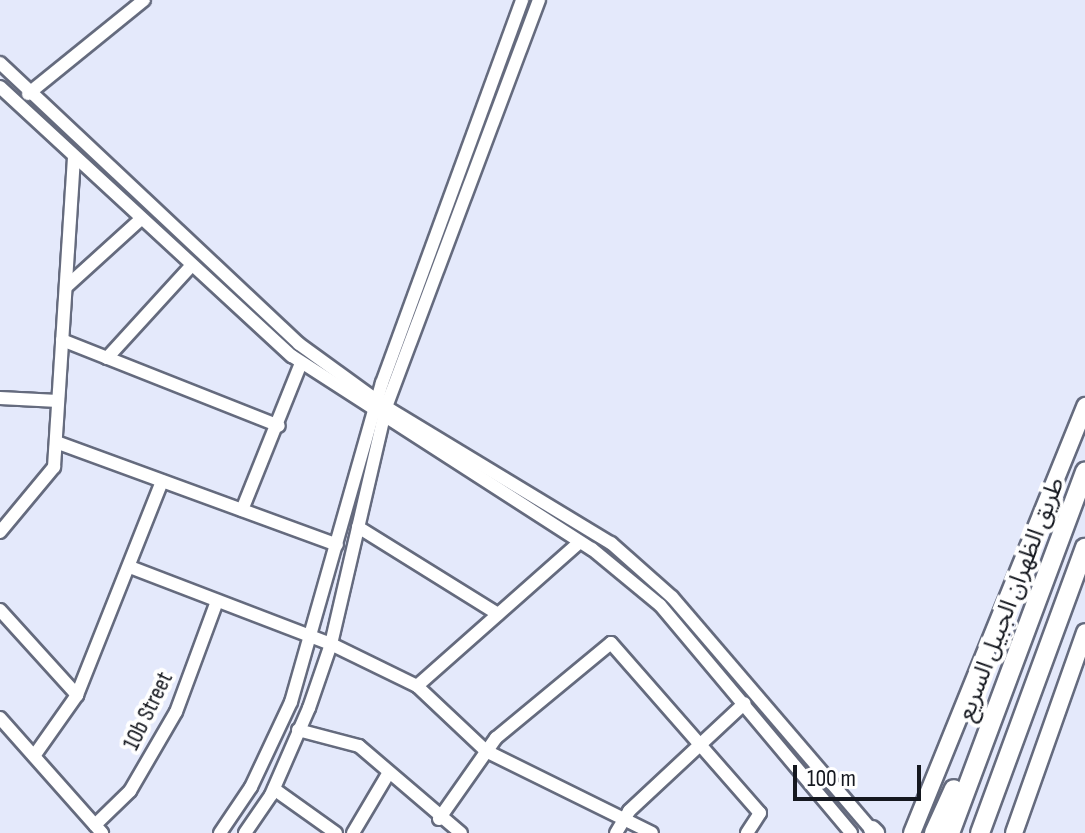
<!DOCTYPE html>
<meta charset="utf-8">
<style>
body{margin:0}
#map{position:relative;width:1085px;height:833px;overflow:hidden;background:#e4e9fb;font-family:"Sofia Sans Condensed","Noto Sans Arabic",sans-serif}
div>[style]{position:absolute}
.roads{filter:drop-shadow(2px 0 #656b7e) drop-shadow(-2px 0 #656b7e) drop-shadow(0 2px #656b7e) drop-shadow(0 -2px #656b7e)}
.minor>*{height:12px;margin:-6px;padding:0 6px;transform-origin:6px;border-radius:6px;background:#fff}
.major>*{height:16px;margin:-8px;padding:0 8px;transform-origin:8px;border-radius:8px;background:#fff}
.highway>*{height:18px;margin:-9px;padding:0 9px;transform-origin:9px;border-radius:9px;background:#fff}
span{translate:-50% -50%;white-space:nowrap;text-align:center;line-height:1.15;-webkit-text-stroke:8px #fff;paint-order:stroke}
.street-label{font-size:24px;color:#15181f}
.scale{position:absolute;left:793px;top:765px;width:128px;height:36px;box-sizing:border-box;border:4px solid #15181f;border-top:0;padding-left:10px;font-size:24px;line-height:28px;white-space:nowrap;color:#15181f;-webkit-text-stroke:6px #fff;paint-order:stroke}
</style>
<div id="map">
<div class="roads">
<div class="minor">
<i style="left:0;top:63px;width:410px;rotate:43.2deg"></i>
<i style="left:299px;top:344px;width:107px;rotate:35.9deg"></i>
<i style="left:386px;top:407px;width:263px;rotate:31.2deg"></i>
<i style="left:611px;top:543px;width:81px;rotate:41.5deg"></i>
<i style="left:672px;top:597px;width:311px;rotate:49.4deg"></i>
<i style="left:0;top:87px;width:397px;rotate:42.7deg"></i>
<i style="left:292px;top:356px;width:357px;rotate:32.8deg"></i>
<i style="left:592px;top:549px;width:88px;rotate:39.5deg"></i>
<i style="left:660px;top:605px;width:297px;rotate:50deg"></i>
<i style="left:28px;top:94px;width:149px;rotate:-39deg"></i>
<i style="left:66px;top:287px;width:101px;rotate:-42.2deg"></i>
<i style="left:62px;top:340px;width:233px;rotate:21.6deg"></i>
<i style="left:107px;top:358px;width:126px;rotate:-47.6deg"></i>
<i style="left:0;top:398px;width:58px;rotate:3deg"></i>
<i style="left:56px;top:442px;width:299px;rotate:20.1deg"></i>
<i style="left:242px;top:510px;width:158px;rotate:-68.1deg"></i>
<i style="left:358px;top:527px;width:165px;rotate:31.9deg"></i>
<i style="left:0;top:532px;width:85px;rotate:-50.3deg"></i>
<i style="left:54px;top:467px;width:311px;rotate:-86.3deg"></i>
<i style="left:130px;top:567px;width:215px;rotate:21deg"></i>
<i style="left:331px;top:644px;width:96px;rotate:26deg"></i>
<i style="left:417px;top:686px;width:95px;rotate:43.3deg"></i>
<i style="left:486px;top:751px;width:185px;rotate:26.3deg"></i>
<i style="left:0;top:610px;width:115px;rotate:47.8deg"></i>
<i style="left:417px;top:686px;width:217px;rotate:-41.5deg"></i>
<i style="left:0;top:718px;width:154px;rotate:48.4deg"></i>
<i style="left:298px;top:730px;width:63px;rotate:14.7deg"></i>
<i style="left:359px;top:746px;width:134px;rotate:40.5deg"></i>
<i style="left:34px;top:756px;width:75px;rotate:-54.8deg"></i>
<i style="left:77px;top:695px;width:230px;rotate:-68.3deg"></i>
<i style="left:274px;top:789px;width:76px;rotate:35.4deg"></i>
<i style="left:439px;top:819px;width:99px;rotate:-54.9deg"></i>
<i style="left:496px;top:738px;width:149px;rotate:-39.6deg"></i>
<i style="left:611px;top:643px;width:226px;rotate:48.8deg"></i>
<i style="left:760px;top:813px;width:24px;rotate:123deg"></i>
<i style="left:95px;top:825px;width:49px;rotate:-44.2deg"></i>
<i style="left:130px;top:791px;width:91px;rotate:-59.8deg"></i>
<i style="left:176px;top:712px;width:118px;rotate:-69.7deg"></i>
<i style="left:220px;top:833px;width:55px;rotate:-56deg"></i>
<i style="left:251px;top:787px;width:94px;rotate:-64.8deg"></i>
<i style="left:291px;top:702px;width:332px;rotate:-74.1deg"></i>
<i style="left:382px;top:383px;width:408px;rotate:-69.9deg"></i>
<i style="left:245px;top:833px;width:46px;rotate:-55.6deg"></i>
<i style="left:271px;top:795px;width:95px;rotate:-66.4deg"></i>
<i style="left:309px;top:708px;width:68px;rotate:-71deg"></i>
<i style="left:331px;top:644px;width:243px;rotate:-76.9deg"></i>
<i style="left:386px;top:407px;width:435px;rotate:-69.4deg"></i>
<i style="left:353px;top:833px;width:69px;rotate:-59.3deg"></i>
<i style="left:616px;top:833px;width:26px;rotate:-59deg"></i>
<i style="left:629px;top:811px;width:158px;rotate:-43deg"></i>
</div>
<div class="major">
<i style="left:872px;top:829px;width:6px;rotate:45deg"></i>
<i style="left:912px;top:833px;width:461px;rotate:-67.9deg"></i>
<i style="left:1014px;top:833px;width:213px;rotate:-70.5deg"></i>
</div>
<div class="highway">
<i style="left:934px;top:833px;width:48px;rotate:-65.6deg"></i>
<i style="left:950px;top:833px;width:386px;rotate:-69.5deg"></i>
<i style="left:980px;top:833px;width:304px;rotate:-69.8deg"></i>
</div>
</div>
<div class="street-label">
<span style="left:1011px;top:599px;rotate:-69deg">طريق الظهران الجبيل السريع</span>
<span style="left:148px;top:711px;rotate:-64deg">10b Street</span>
</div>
<div class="scale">100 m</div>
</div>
